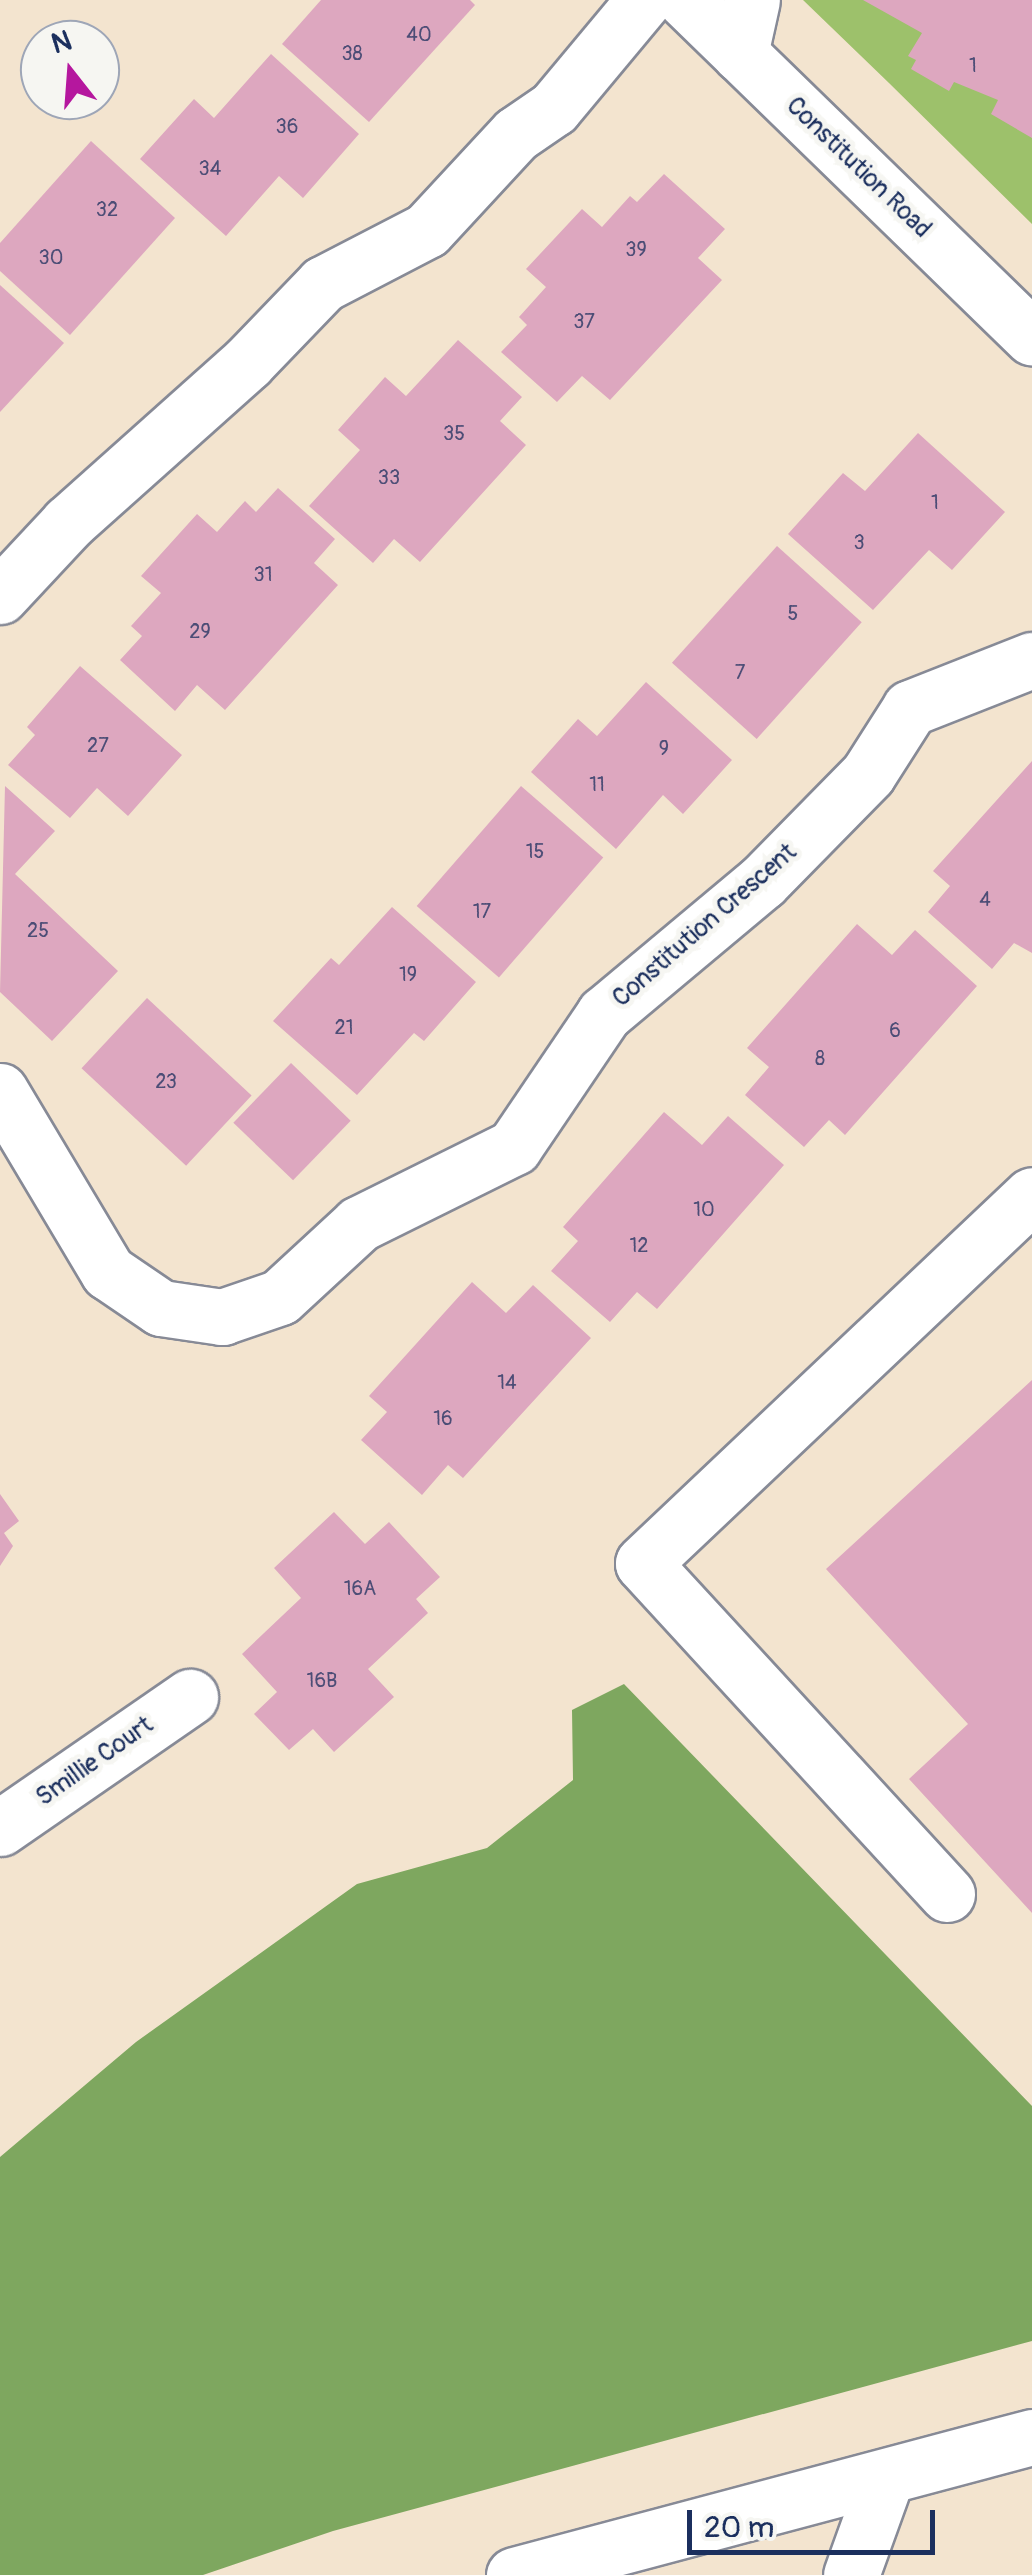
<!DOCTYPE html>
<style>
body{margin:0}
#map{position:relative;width:1032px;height:2575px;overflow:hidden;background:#f3e4cf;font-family:Pangolin,sans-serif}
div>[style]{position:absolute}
.green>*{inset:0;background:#9dc16b}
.forest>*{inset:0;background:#7ea75f}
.building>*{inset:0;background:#dda7bf;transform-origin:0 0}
.roads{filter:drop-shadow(2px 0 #878a96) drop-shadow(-2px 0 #878a96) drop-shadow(0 2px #878a96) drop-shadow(0 -2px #878a96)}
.minor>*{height:55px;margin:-27.5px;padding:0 27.5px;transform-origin:27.5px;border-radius:27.5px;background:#fff}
span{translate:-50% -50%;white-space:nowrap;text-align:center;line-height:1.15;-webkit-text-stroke:10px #f6f6f2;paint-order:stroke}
.number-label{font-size:20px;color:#4c4d76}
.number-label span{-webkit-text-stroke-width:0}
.street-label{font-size:25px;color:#1b2f5e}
.north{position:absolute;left:20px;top:20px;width:100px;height:100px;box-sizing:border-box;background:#f6f6f2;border:2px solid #9ea6b7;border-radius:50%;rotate:343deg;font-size:28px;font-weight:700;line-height:40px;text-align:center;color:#1b2f5e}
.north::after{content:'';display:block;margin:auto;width:35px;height:45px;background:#b5179e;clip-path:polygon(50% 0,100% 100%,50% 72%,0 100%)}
.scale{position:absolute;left:687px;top:2510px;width:248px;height:45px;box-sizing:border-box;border:5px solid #1b2f5e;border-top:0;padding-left:12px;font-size:30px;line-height:35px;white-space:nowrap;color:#1b2f5e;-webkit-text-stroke:8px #f6f6f2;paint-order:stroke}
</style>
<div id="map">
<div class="green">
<i style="clip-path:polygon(803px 0,1032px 0,1032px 224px,889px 83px)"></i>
</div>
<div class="forest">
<i style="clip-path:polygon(624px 1684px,1032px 2106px,1032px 2341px,333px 2531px,203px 2575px,0 2575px,0 2157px,136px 2042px,357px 1884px,487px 1848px,573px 1780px,572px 1710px)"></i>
</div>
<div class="building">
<i style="clip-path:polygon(321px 0,470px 0,475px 5px,369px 122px,282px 44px)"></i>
<i style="clip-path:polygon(863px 0,1032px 0,1032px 138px,991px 114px,998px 100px,954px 82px,949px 91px,911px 69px,916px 60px,908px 56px,922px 33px)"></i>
<i style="clip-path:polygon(271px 54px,359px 134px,303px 198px,279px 176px,226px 236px,140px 159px,194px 99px,214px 118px)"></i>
<i style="clip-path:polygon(91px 141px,175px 218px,70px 335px,0 271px,0 243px)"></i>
<i style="clip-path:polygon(664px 174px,725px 229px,698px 258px,722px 280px,610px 400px,582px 376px,557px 402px,501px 352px,527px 325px,519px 317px,546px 287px,526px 269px,582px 209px,602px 227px,630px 196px,637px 202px)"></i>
<i style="clip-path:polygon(0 285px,64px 343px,0 412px)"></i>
<i style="clip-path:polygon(458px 340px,522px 397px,500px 421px,526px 445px,420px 562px,394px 539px,373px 563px,309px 506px,360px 450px,338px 430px,385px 377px,406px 396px)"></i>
<i style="clip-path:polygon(918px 433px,1005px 512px,952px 570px,929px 550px,873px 610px,788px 534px,843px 473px,865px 491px)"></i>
<i style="clip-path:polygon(278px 488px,335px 539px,314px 563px,338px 585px,225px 710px,197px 685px,175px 711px,120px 660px,142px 636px,131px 626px,161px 593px,141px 576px,197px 514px,217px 532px,245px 501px,256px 512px)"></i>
<i style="left:777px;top:546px;width:114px;height:157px;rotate:42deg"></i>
<i style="clip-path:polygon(80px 666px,182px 755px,128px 816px,97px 788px,70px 818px,8px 765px,35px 735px,27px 727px)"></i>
<i style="clip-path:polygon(646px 682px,732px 760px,683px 814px,663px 795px,616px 849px,531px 772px,578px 719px,597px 736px)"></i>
<i style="clip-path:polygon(1032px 761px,1032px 953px,1014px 943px,992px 969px,928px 912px,950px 886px,933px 871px)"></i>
<i style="clip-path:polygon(5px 786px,55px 831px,15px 874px,118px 971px,52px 1041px,0 992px)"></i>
<i style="left:521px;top:786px;width:109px;height:159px;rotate:41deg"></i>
<i style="clip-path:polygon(392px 907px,476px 982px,424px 1041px,414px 1033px,357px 1095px,273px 1021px,331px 958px,339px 965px)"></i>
<i style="clip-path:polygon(857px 924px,892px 955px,915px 930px,977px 986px,845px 1135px,829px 1120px,804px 1147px,745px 1095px,769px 1067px,747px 1048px)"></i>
<i style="left:147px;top:998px;width:143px;height:96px;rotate:43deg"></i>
<i style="left:291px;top:1063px;width:83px;height:83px;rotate:44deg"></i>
<i style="clip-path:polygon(664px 1112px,702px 1145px,728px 1116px,784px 1165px,657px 1309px,637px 1292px,610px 1322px,551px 1271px,578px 1241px,563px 1227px)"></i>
<i style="clip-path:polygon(472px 1282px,506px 1313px,533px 1285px,591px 1338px,463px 1478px,448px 1465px,422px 1495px,361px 1440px,387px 1412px,369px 1396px)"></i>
<i style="clip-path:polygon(1032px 1380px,1032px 1913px,909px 1779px,968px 1724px,826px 1569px)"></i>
<i style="clip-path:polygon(0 1494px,19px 1521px,4px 1533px,13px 1546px,0 1566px)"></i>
<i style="clip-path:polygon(334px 1512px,365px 1544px,389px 1522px,440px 1577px,416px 1599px,428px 1613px,368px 1669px,394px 1697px,334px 1752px,313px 1729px,289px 1750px,254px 1714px,277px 1692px,242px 1654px,301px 1598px,274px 1568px)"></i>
</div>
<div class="roads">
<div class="minor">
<i style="left:685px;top:0;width:484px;rotate:44.2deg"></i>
<i style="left:740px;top:54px;width:55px;rotate:-77.5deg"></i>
<i style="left:0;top:596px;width:100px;rotate:-47deg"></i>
<i style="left:68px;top:523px;width:240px;rotate:-41.8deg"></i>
<i style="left:247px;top:363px;width:110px;rotate:-46.1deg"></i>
<i style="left:323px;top:284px;width:117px;rotate:-27.4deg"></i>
<i style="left:427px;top:230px;width:131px;rotate:-47.2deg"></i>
<i style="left:516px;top:134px;width:46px;rotate:-34.4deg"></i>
<i style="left:554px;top:108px;width:141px;rotate:-50.2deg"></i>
<i style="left:0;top:1091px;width:211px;rotate:59.2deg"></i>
<i style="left:108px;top:1272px;width:64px;rotate:34.2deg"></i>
<i style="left:161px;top:1308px;width:62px;rotate:8.4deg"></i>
<i style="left:222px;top:1317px;width:61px;rotate:-19deg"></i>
<i style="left:280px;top:1297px;width:108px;rotate:-42.7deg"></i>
<i style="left:359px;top:1224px;width:173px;rotate:-26.4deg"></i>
<i style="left:514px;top:1147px;width:161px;rotate:-55.9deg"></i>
<i style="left:604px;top:1014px;width:206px;rotate:-39.9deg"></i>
<i style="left:762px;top:882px;width:151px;rotate:-45.5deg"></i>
<i style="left:868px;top:774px;width:78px;rotate:-57.5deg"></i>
<i style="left:910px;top:708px;width:131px;rotate:-21.5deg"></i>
<i style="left:0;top:1828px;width:231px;rotate:-34.6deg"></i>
<i style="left:947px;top:1894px;width:449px;rotate:-132.6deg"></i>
<i style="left:643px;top:1563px;width:535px;rotate:-43.41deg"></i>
<i style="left:514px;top:2575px;width:536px;rotate:-14.92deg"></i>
<i style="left:851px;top:2575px;width:103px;rotate:-70.2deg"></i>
</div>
</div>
<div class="number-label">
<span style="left:419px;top:34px">40</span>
<span style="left:352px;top:53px">38</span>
<span style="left:973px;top:65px">1</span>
<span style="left:287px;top:126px">36</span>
<span style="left:210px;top:168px">34</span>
<span style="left:107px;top:209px">32</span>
<span style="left:636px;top:249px">39</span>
<span style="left:51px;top:257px">30</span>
<span style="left:584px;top:321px">37</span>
<span style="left:454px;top:433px">35</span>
<span style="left:389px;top:477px">33</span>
<span style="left:935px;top:502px">1</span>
<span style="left:859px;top:542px">3</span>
<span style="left:263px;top:574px">31</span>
<span style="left:793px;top:613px">5</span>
<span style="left:200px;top:631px">29</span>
<span style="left:740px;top:672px">7</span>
<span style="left:98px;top:745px">27</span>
<span style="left:664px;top:748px">9</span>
<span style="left:597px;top:784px">11</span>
<span style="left:535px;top:851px">15</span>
<span style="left:985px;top:899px">4</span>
<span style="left:482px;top:911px">17</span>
<span style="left:38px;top:930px">25</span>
<span style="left:408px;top:974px">19</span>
<span style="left:344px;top:1027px">21</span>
<span style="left:895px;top:1030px">6</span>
<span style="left:820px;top:1058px">8</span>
<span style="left:166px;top:1081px">23</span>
<span style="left:704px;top:1209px">10</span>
<span style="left:639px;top:1245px">12</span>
<span style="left:507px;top:1382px">14</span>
<span style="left:443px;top:1418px">16</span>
<span style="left:360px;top:1588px">16A</span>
<span style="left:322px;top:1680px">16B</span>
</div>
<div class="street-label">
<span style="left:858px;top:168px;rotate:44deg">Constitution Road</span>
<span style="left:705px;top:926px;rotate:-41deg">Constitution Crescent</span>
<span style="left:95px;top:1762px;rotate:-35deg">Smillie Court</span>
</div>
<div class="north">N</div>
<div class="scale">20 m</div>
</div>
